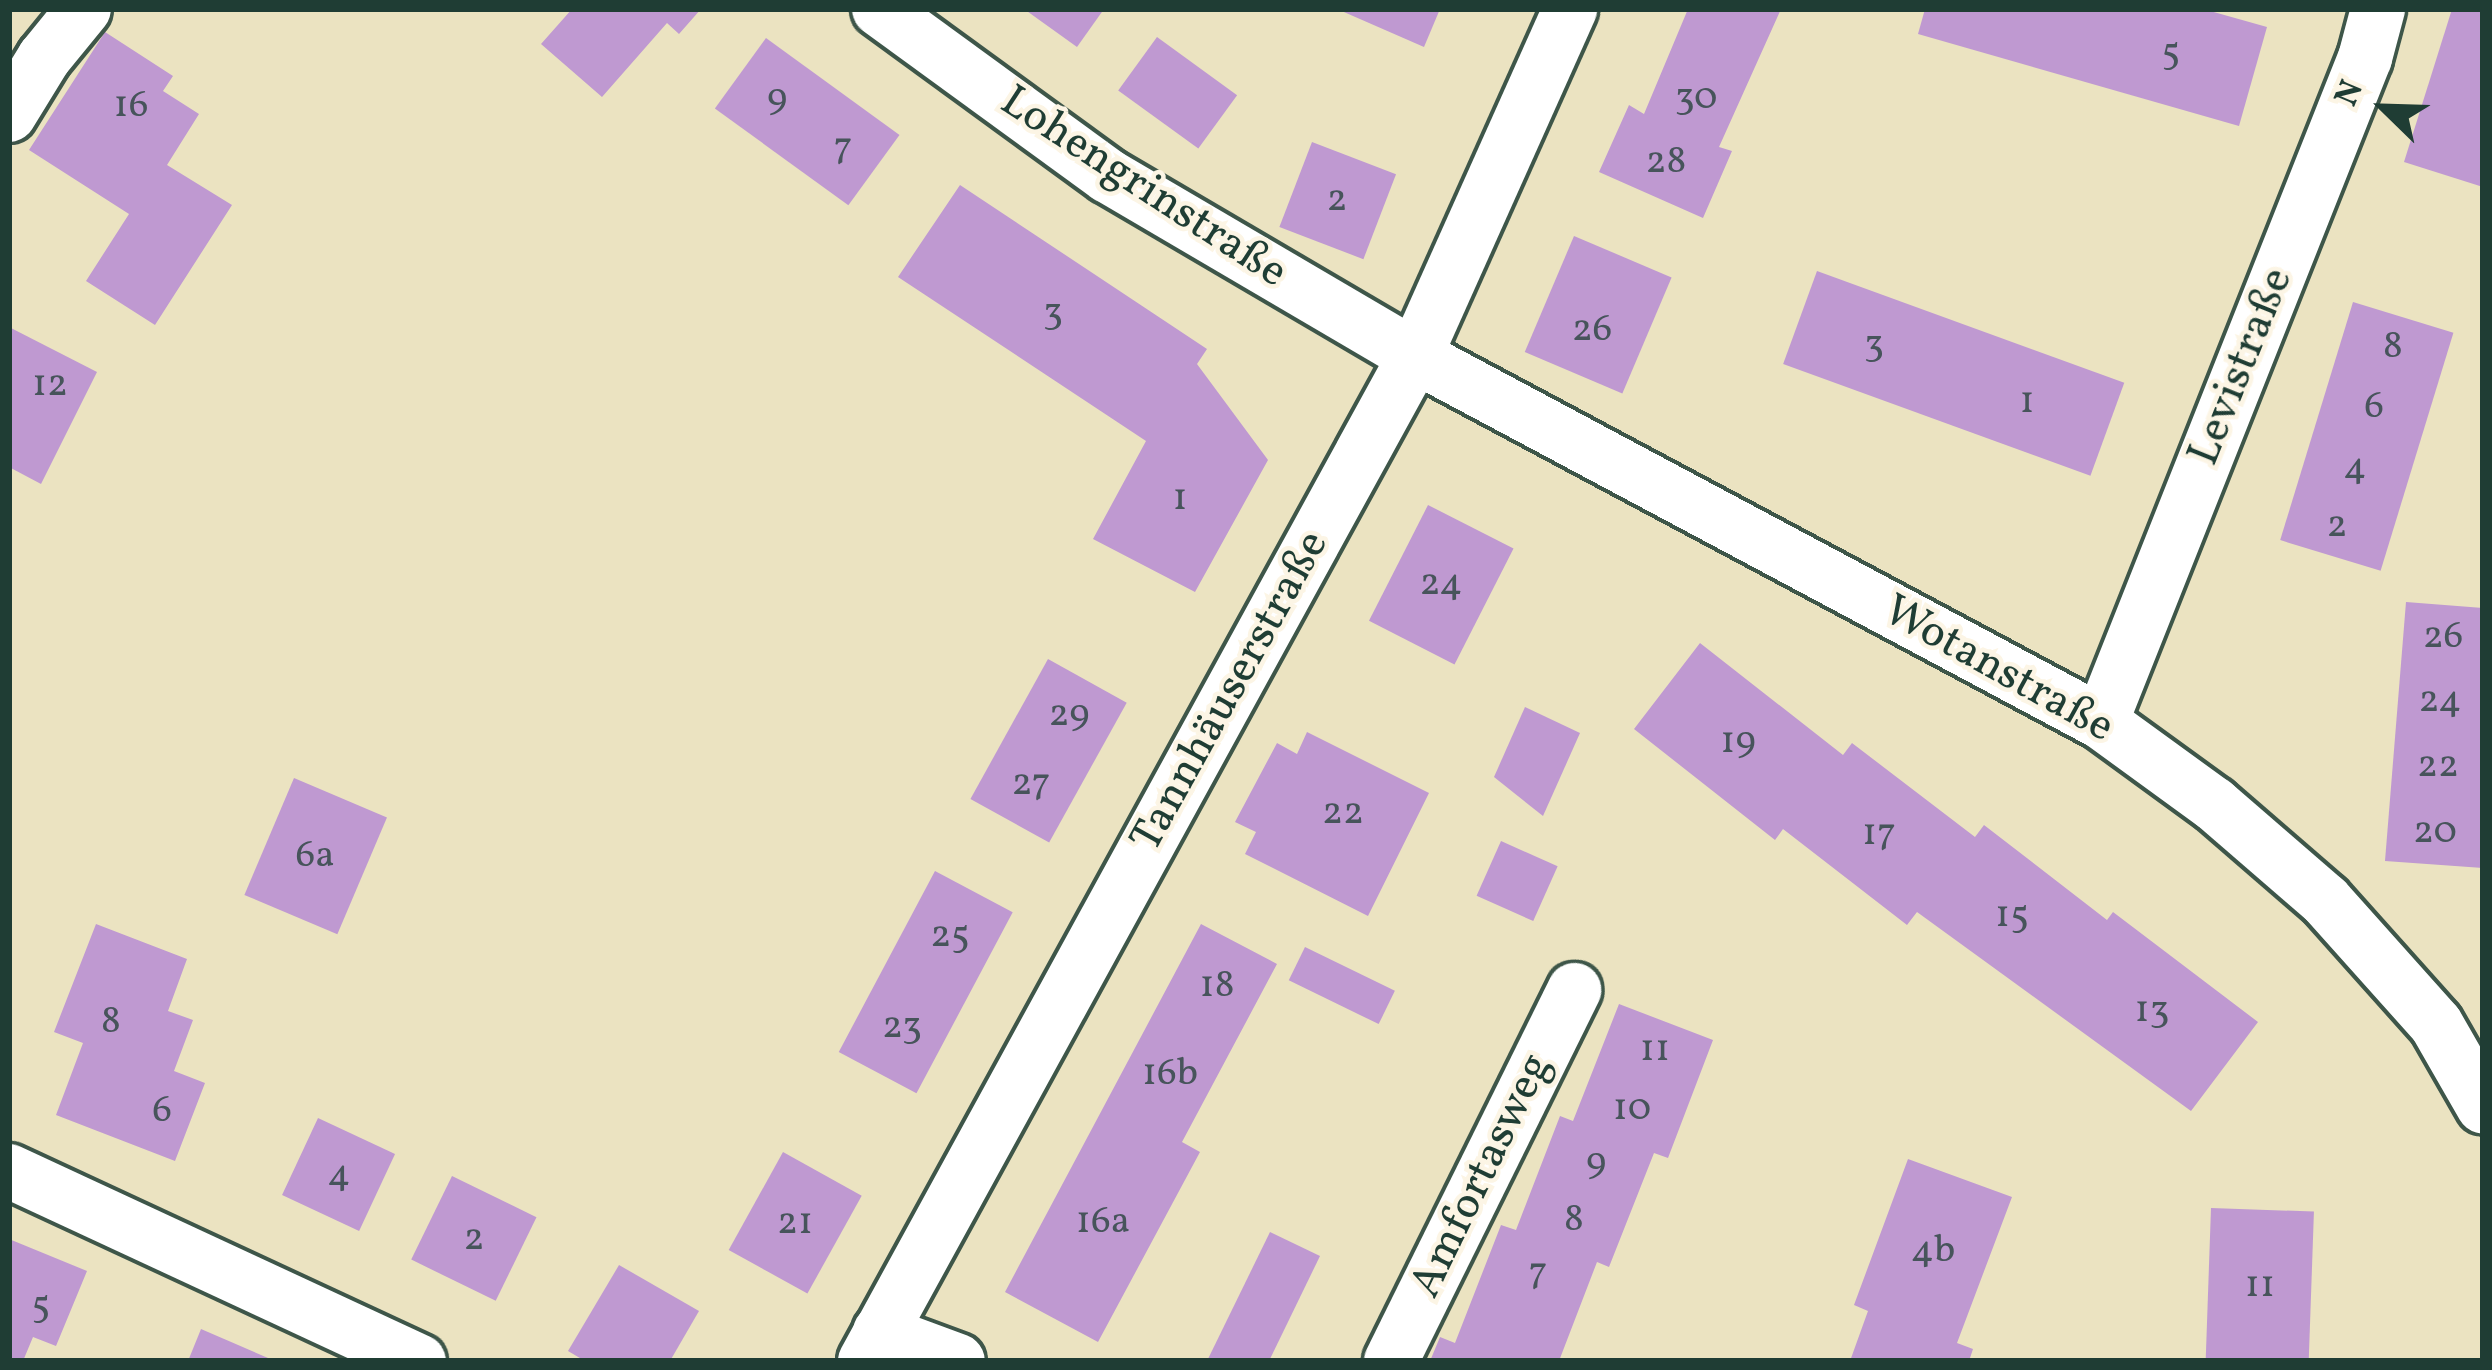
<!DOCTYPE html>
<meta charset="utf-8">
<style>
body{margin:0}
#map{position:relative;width:2492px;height:1370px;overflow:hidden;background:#ebe3c1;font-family:Vollkorn,serif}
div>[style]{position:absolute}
.building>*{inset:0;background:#bf99d1;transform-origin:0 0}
.roads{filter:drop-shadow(3px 0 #3e5649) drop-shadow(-3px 0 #3e5649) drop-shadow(0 3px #3e5649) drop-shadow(0 -3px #3e5649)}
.minor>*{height:54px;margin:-27px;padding:0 27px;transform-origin:27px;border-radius:27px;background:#fff}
span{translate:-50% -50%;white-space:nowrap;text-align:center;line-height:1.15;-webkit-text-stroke:9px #fcf5e5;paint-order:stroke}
.number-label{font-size:39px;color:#47545b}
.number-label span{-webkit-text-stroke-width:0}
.street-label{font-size:45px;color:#1f3d34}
.frame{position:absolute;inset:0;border:12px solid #1f3d34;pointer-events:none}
.north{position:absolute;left:2324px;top:48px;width:120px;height:120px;-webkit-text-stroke:9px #fcf5e5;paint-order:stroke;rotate:293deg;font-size:33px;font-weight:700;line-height:48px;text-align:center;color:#1f3d34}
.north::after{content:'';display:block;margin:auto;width:42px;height:54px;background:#1f3d34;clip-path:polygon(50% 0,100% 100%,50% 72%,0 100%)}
</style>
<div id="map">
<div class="building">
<i style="clip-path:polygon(572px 9px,701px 9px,679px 34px,667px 23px,602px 97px,541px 44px)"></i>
<i style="clip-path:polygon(1024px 9px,1104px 9px,1077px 47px)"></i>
<i style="clip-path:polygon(1337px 9px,1440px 9px,1424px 47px)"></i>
<i style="clip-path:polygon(1688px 9px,1781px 9px,1719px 147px,1732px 151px,1703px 218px,1599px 172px,1629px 105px,1644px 114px)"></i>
<i style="clip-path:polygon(1925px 9px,2203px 9px,2267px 27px,2239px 126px,1918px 34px)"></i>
<i style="clip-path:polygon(2452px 9px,2483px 9px,2483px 187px,2404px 162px)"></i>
<i style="clip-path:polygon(105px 32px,173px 76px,163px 91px,199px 114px,167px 165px,232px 205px,155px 325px,86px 281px,129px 214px,29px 150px)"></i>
<i style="left:1157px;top:37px;width:99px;height:66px;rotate:36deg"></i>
<i style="left:766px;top:38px;width:165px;height:87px;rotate:36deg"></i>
<i style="left:1312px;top:142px;width:90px;height:91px;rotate:21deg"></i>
<i style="clip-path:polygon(960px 185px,1207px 349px,1197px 364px,1268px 460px,1195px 592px,1093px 539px,1146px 441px,898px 277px)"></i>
<i style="left:1574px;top:236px;width:106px;height:126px;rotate:23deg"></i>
<i style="left:1817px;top:271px;width:327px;height:99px;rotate:20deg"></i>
<i style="left:2353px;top:302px;width:105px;height:249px;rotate:17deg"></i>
<i style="clip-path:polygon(9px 327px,97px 372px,41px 484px,9px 467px)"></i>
<i style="left:1428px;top:505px;width:96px;height:130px;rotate:27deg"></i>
<i style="clip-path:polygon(2406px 602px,2483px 608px,2483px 868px,2385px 861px)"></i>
<i style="clip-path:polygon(1700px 643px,1843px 755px,1852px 743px,1975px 837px,1984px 825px,2107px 920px,2113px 912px,2258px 1022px,2191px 1111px,1917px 912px,1907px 925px,1783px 829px,1775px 840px,1634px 729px)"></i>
<i style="left:1048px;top:659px;width:90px;height:160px;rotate:29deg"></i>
<i style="clip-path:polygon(1525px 707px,1580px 733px,1543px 816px,1494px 777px)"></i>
<i style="clip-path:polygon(1307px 732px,1429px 793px,1368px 916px,1245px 854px,1256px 832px,1235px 822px,1277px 743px,1297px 754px)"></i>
<i style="left:294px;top:778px;width:101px;height:127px;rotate:23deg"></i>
<i style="left:1501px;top:841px;width:62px;height:60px;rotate:24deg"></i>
<i style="left:935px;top:871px;width:88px;height:205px;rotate:28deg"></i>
<i style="clip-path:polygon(96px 924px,187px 959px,168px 1011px,193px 1020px,174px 1071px,205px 1083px,175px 1161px,56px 1115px,83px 1043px,54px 1032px)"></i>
<i style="clip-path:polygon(1201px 924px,1277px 964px,1182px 1142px,1200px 1152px,1098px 1342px,1005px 1292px)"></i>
<i style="left:1305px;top:947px;width:100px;height:37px;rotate:26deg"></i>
<i style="clip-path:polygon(1619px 1004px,1713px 1040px,1668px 1158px,1654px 1153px,1609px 1267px,1597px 1262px,1559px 1361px,1430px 1361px,1440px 1337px,1455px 1343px,1501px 1225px,1516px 1230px,1560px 1116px,1573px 1121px)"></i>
<i style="left:318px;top:1118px;width:85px;height:85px;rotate:25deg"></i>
<i style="left:783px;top:1152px;width:90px;height:112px;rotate:29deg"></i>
<i style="clip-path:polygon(1908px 1159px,2012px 1197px,1957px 1343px,1973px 1349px,1969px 1361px,1850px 1361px,1868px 1311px,1854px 1305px)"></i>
<i style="left:452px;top:1176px;width:94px;height:93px;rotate:26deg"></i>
<i style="left:2211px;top:1208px;width:103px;height:153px;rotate:2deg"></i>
<i style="clip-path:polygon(1270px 1232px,1320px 1256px,1269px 1361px,1207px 1361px)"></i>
<i style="clip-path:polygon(9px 1239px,87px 1271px,56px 1346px,33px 1337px,23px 1361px,9px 1361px)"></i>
<i style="clip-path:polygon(619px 1265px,699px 1311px,670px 1361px,585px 1361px,568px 1351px)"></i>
<i style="clip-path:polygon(201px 1329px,275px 1361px,188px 1361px)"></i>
</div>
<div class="roads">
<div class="minor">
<i style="left:879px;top:9px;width:283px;rotate:36.1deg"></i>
<i style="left:1108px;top:176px;width:356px;rotate:30.4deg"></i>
<i style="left:1415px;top:356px;width:778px;rotate:28.08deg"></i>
<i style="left:2101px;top:722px;width:140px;rotate:36deg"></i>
<i style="left:2214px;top:804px;width:147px;rotate:40.9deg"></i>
<i style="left:2325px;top:900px;width:166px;rotate:48.2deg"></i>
<i style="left:2436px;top:1024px;width:95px;rotate:60.2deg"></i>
<i style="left:9px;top:115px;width:67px;rotate:-58.4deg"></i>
<i style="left:44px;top:58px;width:63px;rotate:-50.8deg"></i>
<i style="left:2101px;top:722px;width:715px;rotate:-68.32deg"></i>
<i style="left:2365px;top:58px;width:51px;rotate:-75.1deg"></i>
<i style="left:9px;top:1171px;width:452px;rotate:24.9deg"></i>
<i style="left:880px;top:1332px;width:83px;rotate:20.4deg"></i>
<i style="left:865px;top:1361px;width:1146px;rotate:-61.31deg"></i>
<i style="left:1415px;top:356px;width:380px;rotate:-65.9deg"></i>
<i style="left:1391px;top:1361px;width:414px;rotate:-63.7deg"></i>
</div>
</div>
<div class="number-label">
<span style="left:2171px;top:53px">5</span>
<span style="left:1696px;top:98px">30</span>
<span style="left:777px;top:99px">9</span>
<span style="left:131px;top:106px">16</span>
<span style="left:843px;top:148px">7</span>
<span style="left:1666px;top:162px">28</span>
<span style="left:1337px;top:200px">2</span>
<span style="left:1053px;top:313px">3</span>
<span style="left:1592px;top:330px">26</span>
<span style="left:1874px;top:345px">3</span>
<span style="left:2393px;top:347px">8</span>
<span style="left:50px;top:385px">12</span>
<span style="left:2027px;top:402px">1</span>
<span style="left:2374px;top:407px">6</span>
<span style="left:2355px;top:468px">4</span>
<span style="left:1180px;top:499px">1</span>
<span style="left:2337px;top:526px">2</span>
<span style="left:1441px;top:584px">24</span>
<span style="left:2443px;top:637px">26</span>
<span style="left:2440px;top:701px">24</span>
<span style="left:1069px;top:715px">29</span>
<span style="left:1738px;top:742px">19</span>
<span style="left:2438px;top:766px">22</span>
<span style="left:1031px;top:784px">27</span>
<span style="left:1343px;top:813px">22</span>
<span style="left:2435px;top:832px">20</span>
<span style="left:1879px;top:834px">17</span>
<span style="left:315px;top:856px">6a</span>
<span style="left:2012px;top:916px">15</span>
<span style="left:950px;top:936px">25</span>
<span style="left:1217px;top:986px">18</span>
<span style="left:2152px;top:1011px">13</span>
<span style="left:111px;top:1022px">8</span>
<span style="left:902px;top:1027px">23</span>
<span style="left:1655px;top:1050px">11</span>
<span style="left:1170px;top:1074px">16b</span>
<span style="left:1632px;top:1109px">10</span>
<span style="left:162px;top:1111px">6</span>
<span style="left:1596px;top:1163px">9</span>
<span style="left:339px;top:1175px">4</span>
<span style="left:1574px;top:1220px">8</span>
<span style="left:1103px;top:1222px">16a</span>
<span style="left:795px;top:1223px">21</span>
<span style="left:474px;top:1239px">2</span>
<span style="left:1933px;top:1251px">4b</span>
<span style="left:1538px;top:1273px">7</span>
<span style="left:2260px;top:1286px">11</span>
<span style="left:41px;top:1306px">5</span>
</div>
<div class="street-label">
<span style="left:1143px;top:188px;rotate:33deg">Lohengrinstraße</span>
<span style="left:2242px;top:367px;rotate:-68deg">Levistraße</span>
<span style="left:1998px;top:670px;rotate:29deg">Wotanstraße</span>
<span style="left:1231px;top:692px;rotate:-61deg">Tannhäuserstraße</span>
<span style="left:1482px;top:1176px;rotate:-64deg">Amfortasweg</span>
</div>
<div class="frame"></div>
<div class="north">N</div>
</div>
